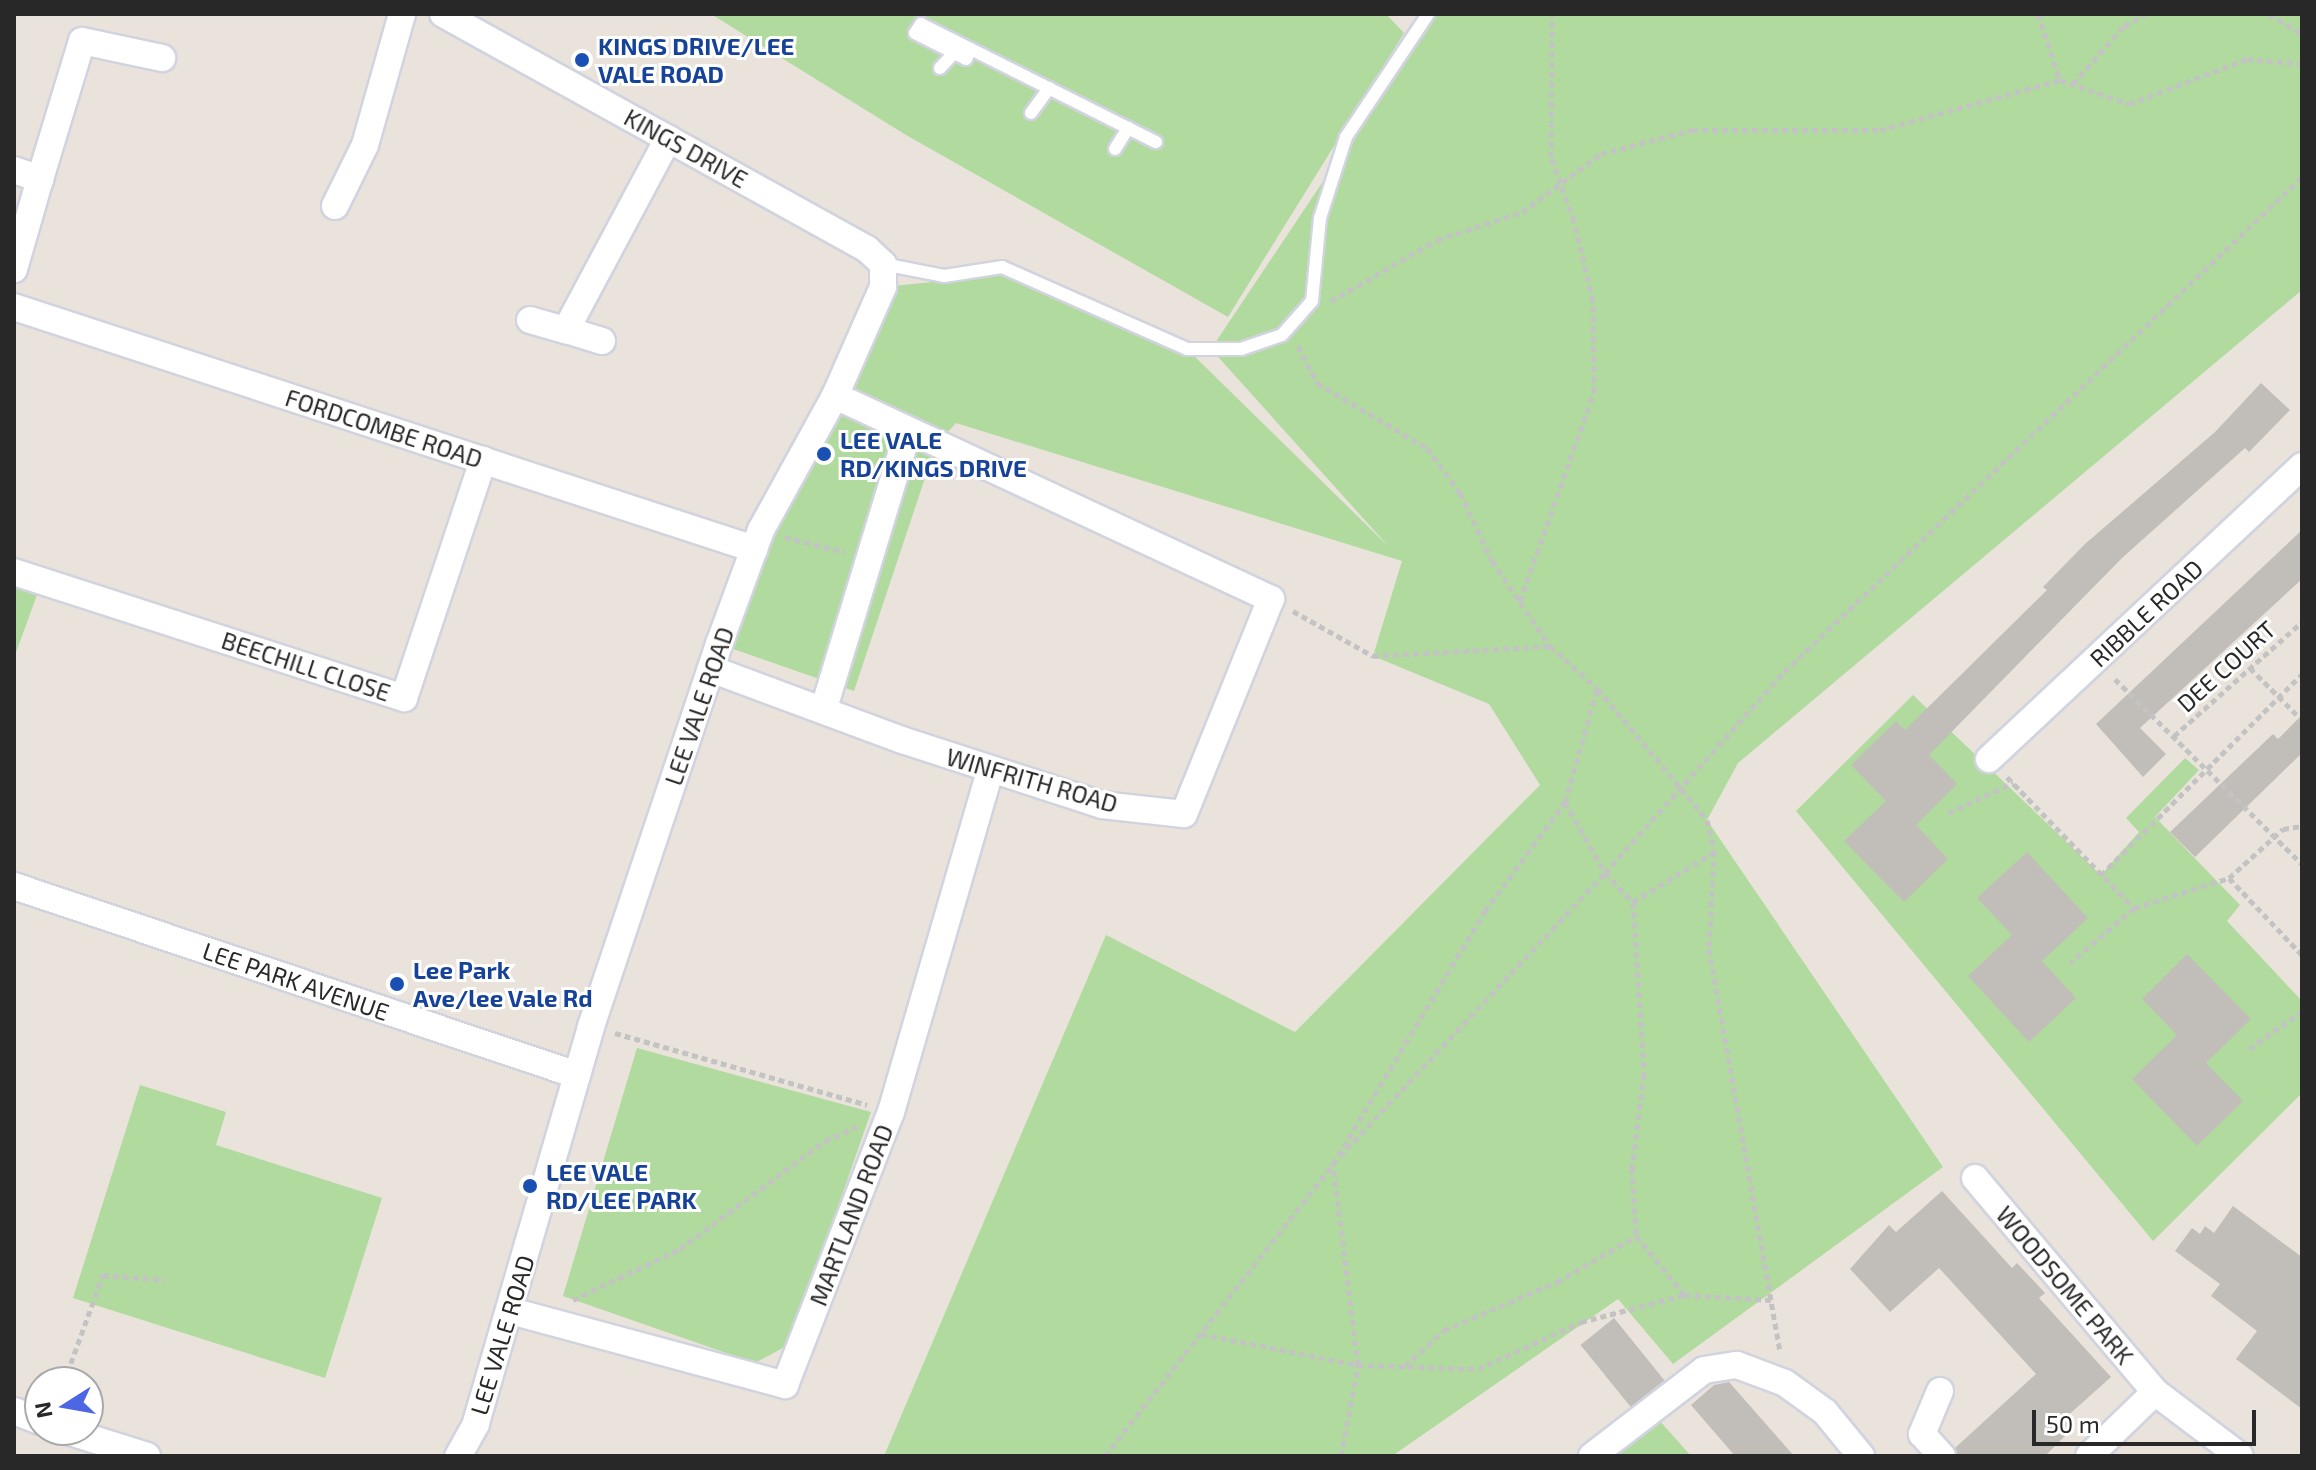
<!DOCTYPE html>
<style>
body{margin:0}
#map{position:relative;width:2316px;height:1470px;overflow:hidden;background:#e9e3db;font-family:"Exo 2",sans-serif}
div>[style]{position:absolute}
.green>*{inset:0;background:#b1da9e}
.building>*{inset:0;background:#c1bdb8;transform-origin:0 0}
.path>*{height:5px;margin-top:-2.5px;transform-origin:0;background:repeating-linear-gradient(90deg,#c3c3c3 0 6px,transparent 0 10px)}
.roads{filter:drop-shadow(2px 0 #d1d3df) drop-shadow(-2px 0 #d1d3df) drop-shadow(0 2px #d1d3df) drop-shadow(0 -2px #d1d3df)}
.lane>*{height:12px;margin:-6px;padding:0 6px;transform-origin:6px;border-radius:6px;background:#fff}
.street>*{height:26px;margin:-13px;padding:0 13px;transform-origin:13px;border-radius:13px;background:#fff}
.path-bridge>*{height:5px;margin-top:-2.5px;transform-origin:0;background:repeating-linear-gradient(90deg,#c3c3c3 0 6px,transparent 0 10px)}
.dots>*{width:22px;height:22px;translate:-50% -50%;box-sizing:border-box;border:4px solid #fff;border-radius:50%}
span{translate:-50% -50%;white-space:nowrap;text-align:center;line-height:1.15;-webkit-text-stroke:6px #fff;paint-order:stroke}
.transit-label{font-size:24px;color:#164399;font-weight:700}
.left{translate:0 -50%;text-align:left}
.street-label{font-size:24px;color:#282828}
.frame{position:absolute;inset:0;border:16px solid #282828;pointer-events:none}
.north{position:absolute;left:24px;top:1366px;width:80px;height:80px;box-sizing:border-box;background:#fff;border:2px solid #a9a9a9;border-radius:50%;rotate:259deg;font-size:22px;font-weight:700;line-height:32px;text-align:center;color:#282828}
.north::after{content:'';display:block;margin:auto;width:28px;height:36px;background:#4d67e4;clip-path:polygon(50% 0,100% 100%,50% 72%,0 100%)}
.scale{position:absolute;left:2032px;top:1410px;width:224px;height:36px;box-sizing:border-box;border:4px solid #282828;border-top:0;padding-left:10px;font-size:24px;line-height:28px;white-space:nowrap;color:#282828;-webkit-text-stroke:6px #fff;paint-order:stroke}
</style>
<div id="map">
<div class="green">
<i style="clip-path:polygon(711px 14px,1386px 14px,1404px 33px,1228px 317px,906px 135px)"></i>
<i style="clip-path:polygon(1435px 14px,2302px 14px,2302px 290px,1738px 763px,1707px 820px,1943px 1167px,1673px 1364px,1618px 1299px,1392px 1456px,884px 1456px,1106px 935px,1295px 1032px,1540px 785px,1489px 704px,1373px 656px,1402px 561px,956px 423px,936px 445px,854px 691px,719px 644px,883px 287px,1002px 275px,1187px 349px,1389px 547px,1211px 349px)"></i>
<i style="clip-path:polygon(14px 572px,42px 581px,14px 658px)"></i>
<i style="clip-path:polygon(1913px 695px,2101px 875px,2139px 832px,2126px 818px,2185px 758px,2199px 770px,2155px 817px,2240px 905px,2227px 921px,2302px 1001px,2302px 1093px,2153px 1241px,1796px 811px)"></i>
<i style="clip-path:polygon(637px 1048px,871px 1112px,790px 1344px,755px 1363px,563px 1296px)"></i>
<i style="clip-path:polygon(140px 1085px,226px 1112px,216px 1145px,382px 1198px,325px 1378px,73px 1298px)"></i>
<i style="clip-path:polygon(1650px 1410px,1691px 1456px,1597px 1456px)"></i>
</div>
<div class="building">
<i style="clip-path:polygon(2261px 383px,2290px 410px,2249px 452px,2245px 448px,2122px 558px,1929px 755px,1957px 784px,1916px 825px,1948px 859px,1904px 902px,1844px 841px,1886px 801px,1851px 765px,1896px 721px,1905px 730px,2047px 590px,2043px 587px,2085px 544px,2215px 432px)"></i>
<i style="clip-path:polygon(2302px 530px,2302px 579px,2140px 728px,2166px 754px,2143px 777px,2096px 724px)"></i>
<i style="clip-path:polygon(2302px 715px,2302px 753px,2195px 857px,2170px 832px,2273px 734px,2278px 739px)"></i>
<i style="clip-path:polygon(2027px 852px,2088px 918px,2042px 961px,2076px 998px,2029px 1042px,1968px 976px,2012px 935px,1977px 898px)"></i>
<i style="clip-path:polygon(2187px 954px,2251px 1019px,2206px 1063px,2243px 1101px,2197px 1146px,2132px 1079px,2177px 1035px,2142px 999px)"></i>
<i style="clip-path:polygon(1942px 1191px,2012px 1268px,2017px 1263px,2045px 1293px,2039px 1298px,2111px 1377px,2064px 1419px,2073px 1428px,2045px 1456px,1958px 1456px,1955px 1448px,2036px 1374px,1939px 1268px,1890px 1312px,1850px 1269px,1889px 1225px,1896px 1232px)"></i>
<i style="clip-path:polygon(2233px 1206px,2302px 1257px,2302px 1409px,2236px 1359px,2257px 1331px,2211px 1296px,2220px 1284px,2175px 1251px,2192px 1228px,2200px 1234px,2205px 1226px,2214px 1233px)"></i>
<i style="left:1614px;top:1318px;width:80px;height:43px;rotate:51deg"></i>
<i style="clip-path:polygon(1729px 1382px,1794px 1456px,1735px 1456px,1691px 1405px,1714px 1385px)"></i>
</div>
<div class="path">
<i style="left:2038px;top:14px;width:70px;rotate:71.6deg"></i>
<i style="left:2269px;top:14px;width:39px;rotate:31deg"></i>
<i style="left:2073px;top:84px;width:77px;rotate:-48.7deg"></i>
<i style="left:2124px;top:26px;width:25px;rotate:-29deg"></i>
<i style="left:1331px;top:301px;width:122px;rotate:-29.9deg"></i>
<i style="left:1437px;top:240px;width:89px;rotate:-18.2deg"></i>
<i style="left:1522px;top:212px;width:98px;rotate:-36.3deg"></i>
<i style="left:1601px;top:154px;width:94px;rotate:-14.8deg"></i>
<i style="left:1692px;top:130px;width:188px"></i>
<i style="left:1880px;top:130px;width:187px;rotate:-15.5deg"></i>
<i style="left:2060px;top:80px;width:73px;rotate:19.2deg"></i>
<i style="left:2129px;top:104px;width:126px;rotate:-20.9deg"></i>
<i style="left:2247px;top:59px;width:55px;rotate:5.2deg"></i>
<i style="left:1298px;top:346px;width:42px;rotate:62.8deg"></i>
<i style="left:1317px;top:383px;width:128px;rotate:30.6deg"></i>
<i style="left:1427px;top:448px;width:56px;rotate:53.7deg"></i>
<i style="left:1460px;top:493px;width:75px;rotate:64.8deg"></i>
<i style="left:1492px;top:561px;width:103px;rotate:55.7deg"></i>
<i style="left:785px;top:537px;width:62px;rotate:14deg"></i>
<i style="left:1520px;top:601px;width:222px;rotate:-70.5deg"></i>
<i style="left:1594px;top:392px;width:91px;rotate:-90.6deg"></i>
<i style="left:1593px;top:301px;width:82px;rotate:-103.4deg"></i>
<i style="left:1574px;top:221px;width:68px;rotate:-109.8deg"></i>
<i style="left:1551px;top:157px;width:143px;rotate:-89.6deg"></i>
<i style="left:1293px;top:611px;width:92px;rotate:29.4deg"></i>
<i style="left:1373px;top:656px;width:177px;rotate:-3.2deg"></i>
<i style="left:1550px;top:646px;width:64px;rotate:41.9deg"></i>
<i style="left:1598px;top:689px;width:170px;rotate:50.2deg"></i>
<i style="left:1707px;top:820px;width:32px;rotate:77deg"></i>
<i style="left:1714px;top:851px;width:98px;rotate:92.9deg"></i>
<i style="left:1709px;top:949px;width:408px;rotate:80deg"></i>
<i style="left:2250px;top:668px;width:66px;rotate:45deg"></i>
<i style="left:1784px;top:672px;width:716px;rotate:-43.7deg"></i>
<i style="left:2115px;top:679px;width:263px;rotate:44.7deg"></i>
<i style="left:2174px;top:736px;width:171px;rotate:-41.7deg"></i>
<i style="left:2007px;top:777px;width:182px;rotate:45.9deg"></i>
<i style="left:2134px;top:908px;width:84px;rotate:139.3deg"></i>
<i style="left:1565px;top:802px;width:81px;rotate:60.6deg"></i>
<i style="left:1605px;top:873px;width:40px;rotate:46deg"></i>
<i style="left:1633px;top:902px;width:172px;rotate:86.3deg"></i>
<i style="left:1644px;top:1074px;width:95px;rotate:97.3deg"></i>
<i style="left:1632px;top:1168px;width:68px;rotate:86.6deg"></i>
<i style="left:1636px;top:1236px;width:77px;rotate:50.3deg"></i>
<i style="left:1948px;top:813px;width:72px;rotate:-24.8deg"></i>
<i style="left:2101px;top:875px;width:284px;rotate:-45deg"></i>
<i style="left:2229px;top:878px;width:73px;rotate:-42.2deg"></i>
<i style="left:2283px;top:829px;width:19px;rotate:-9deg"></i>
<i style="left:1633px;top:902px;width:95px;rotate:-31.7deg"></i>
<i style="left:2134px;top:908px;width:100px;rotate:-17.5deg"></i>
<i style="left:2229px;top:878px;width:106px;rotate:46.5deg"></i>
<i style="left:615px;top:1033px;width:262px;rotate:15.9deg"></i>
<i style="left:2249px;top:1049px;width:65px;rotate:-35.6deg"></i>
<i style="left:1340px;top:1156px;width:388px;rotate:-46.9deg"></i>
<i style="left:573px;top:1300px;width:119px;rotate:-25.5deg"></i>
<i style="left:680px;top:1249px;width:181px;rotate:-36.7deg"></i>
<i style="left:825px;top:1141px;width:35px;rotate:-24deg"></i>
<i style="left:1201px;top:1334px;width:160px;rotate:11.2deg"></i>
<i style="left:1358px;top:1365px;width:120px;rotate:1.9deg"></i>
<i style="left:1478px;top:1369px;width:113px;rotate:-24.5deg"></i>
<i style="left:1581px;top:1322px;width:107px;rotate:-14.6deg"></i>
<i style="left:1685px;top:1295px;width:86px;rotate:3.3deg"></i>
<i style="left:1405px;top:1366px;width:53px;rotate:-42.7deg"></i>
<i style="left:1444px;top:1330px;width:123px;rotate:-23deg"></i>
<i style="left:1557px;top:1282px;width:91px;rotate:-30.2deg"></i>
<i style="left:64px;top:1382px;width:114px;rotate:-70deg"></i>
<i style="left:103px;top:1275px;width:62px;rotate:4.6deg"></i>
<i style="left:1105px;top:1456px;width:370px;rotate:-52deg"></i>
<i style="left:1341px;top:1456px;width:93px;rotate:-79.4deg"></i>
<i style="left:1358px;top:1365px;width:203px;rotate:-97.1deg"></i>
<i style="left:1333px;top:1164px;width:295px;rotate:-59deg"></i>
<i style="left:1485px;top:911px;width:135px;rotate:-53.7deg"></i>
<i style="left:1565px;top:802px;width:116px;rotate:-74.1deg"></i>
</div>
<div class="roads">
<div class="lane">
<i style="left:971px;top:49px;width:11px;rotate:117deg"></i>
<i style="left:966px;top:59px;width:57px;rotate:-153deg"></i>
<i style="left:915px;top:33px;width:11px;rotate:-56deg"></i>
<i style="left:921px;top:24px;width:263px;rotate:26.7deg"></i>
<i style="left:940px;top:68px;width:21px;rotate:-47deg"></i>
<i style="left:1031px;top:113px;width:31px;rotate:-54deg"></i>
<i style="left:1115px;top:149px;width:25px;rotate:-58deg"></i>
<i style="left:883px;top:264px;width:62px;rotate:11.1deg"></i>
<i style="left:944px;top:276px;width:59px;rotate:-8.8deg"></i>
<i style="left:1002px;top:267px;width:202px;rotate:23.9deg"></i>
<i style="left:1187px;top:349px;width:54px"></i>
<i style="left:1241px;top:349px;width:43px;rotate:-18.9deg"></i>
<i style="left:1282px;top:335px;width:45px;rotate:-48.6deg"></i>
<i style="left:1312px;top:301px;width:83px;rotate:-84.5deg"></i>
<i style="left:1320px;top:218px;width:85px;rotate:-72.2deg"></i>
<i style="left:1346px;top:137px;width:148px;rotate:-56.3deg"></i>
</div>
<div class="street">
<i style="left:443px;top:14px;width:485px;rotate:29deg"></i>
<i style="left:867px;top:249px;width:22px;rotate:43deg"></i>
<i style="left:883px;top:264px;width:23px;rotate:90deg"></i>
<i style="left:883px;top:287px;width:119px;rotate:113.8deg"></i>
<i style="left:835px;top:396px;width:153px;rotate:118.9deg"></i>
<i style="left:761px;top:530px;width:121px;rotate:110.2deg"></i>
<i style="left:719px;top:644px;width:404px;rotate:108.5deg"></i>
<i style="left:591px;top:1027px;width:413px;rotate:106.2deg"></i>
<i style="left:476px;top:1424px;width:37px;rotate:119deg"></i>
<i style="left:14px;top:170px;width:28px;rotate:19deg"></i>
<i style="left:40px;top:179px;width:94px;rotate:106.1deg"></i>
<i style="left:40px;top:179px;width:144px;rotate:-73.1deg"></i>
<i style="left:82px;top:41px;width:82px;rotate:12deg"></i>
<i style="left:335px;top:206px;width:68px;rotate:-63.8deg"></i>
<i style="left:365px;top:145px;width:136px;rotate:-74.2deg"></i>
<i style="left:14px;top:307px;width:779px;rotate:18.11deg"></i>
<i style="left:530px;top:320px;width:37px;rotate:16deg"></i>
<i style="left:602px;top:341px;width:38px;rotate:-163deg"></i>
<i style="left:566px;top:330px;width:217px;rotate:-61.9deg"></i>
<i style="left:14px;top:572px;width:410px;rotate:17.9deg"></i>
<i style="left:404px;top:698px;width:251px;rotate:-71.6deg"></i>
<i style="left:711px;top:669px;width:204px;rotate:20.4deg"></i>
<i style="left:902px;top:740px;width:210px;rotate:18deg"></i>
<i style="left:1102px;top:805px;width:82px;rotate:6.3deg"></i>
<i style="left:1184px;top:814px;width:232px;rotate:-68deg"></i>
<i style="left:1271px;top:599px;width:481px;rotate:-155deg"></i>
<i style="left:824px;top:708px;width:289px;rotate:-73.1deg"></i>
<i style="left:1989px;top:759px;width:429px;rotate:-43.1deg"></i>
<i style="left:14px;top:886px;width:594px;rotate:18.56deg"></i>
<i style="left:1975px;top:1178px;width:280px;rotate:49.9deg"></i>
<i style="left:2155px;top:1392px;width:106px;rotate:37deg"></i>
<i style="left:511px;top:1311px;width:284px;rotate:15.1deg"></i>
<i style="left:785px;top:1385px;width:293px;rotate:-68.8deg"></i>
<i style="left:891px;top:1112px;width:355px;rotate:-73.8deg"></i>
<i style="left:1940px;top:1391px;width:47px;rotate:112.7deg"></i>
<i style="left:1922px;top:1434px;width:30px;rotate:48deg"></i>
<i style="left:14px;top:1411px;width:28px;rotate:21deg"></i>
<i style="left:64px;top:1430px;width:87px;rotate:17.4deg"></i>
<i style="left:1592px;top:1456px;width:141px;rotate:-37.5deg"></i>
<i style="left:1704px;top:1370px;width:33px;rotate:-9deg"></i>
<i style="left:1737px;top:1365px;width:51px;rotate:20.6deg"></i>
<i style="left:1785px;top:1383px;width:49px;rotate:35.9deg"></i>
<i style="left:1825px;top:1412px;width:57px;rotate:50.7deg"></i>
<i style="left:2089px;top:1456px;width:92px;rotate:-44.1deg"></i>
</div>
</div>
<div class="path-bridge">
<i style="left:1605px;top:873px;width:269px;rotate:-48.3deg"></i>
</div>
<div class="dots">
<i style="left:582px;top:60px;background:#1a4fb4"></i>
<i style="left:824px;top:454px;background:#1a4fb4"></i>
<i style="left:397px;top:984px;background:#1a4fb4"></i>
<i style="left:530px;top:1186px;background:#1a4fb4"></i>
</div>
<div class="transit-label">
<span class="left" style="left:598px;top:60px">KINGS DRIVE/LEE<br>VALE ROAD</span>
<span class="left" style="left:840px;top:454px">LEE VALE<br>RD/KINGS DRIVE</span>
<span class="left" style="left:413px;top:984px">Lee Park<br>Ave/lee Vale Rd</span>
<span class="left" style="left:546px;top:1186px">LEE VALE<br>RD/LEE PARK</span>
</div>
<div class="street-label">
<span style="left:686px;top:148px;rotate:29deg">KINGS DRIVE</span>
<span style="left:384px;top:428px;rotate:18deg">FORDCOMBE ROAD</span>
<span style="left:2146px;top:613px;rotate:-43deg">RIBBLE ROAD</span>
<span style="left:306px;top:666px;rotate:18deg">BEECHILL CLOSE</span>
<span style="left:2226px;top:666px;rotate:-42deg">DEE COURT</span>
<span style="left:699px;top:706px;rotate:-71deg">LEE VALE ROAD</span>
<span style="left:1032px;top:780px;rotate:16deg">WINFRITH ROAD</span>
<span style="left:296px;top:981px;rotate:19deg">LEE PARK AVENUE</span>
<span style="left:851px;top:1215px;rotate:-69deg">MARTLAND ROAD</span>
<span style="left:2065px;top:1285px;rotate:50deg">WOODSOME PARK</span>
<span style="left:502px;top:1335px;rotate:-73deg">LEE VALE ROAD</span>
</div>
<div class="frame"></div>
<div class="north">N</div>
<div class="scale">50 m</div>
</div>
